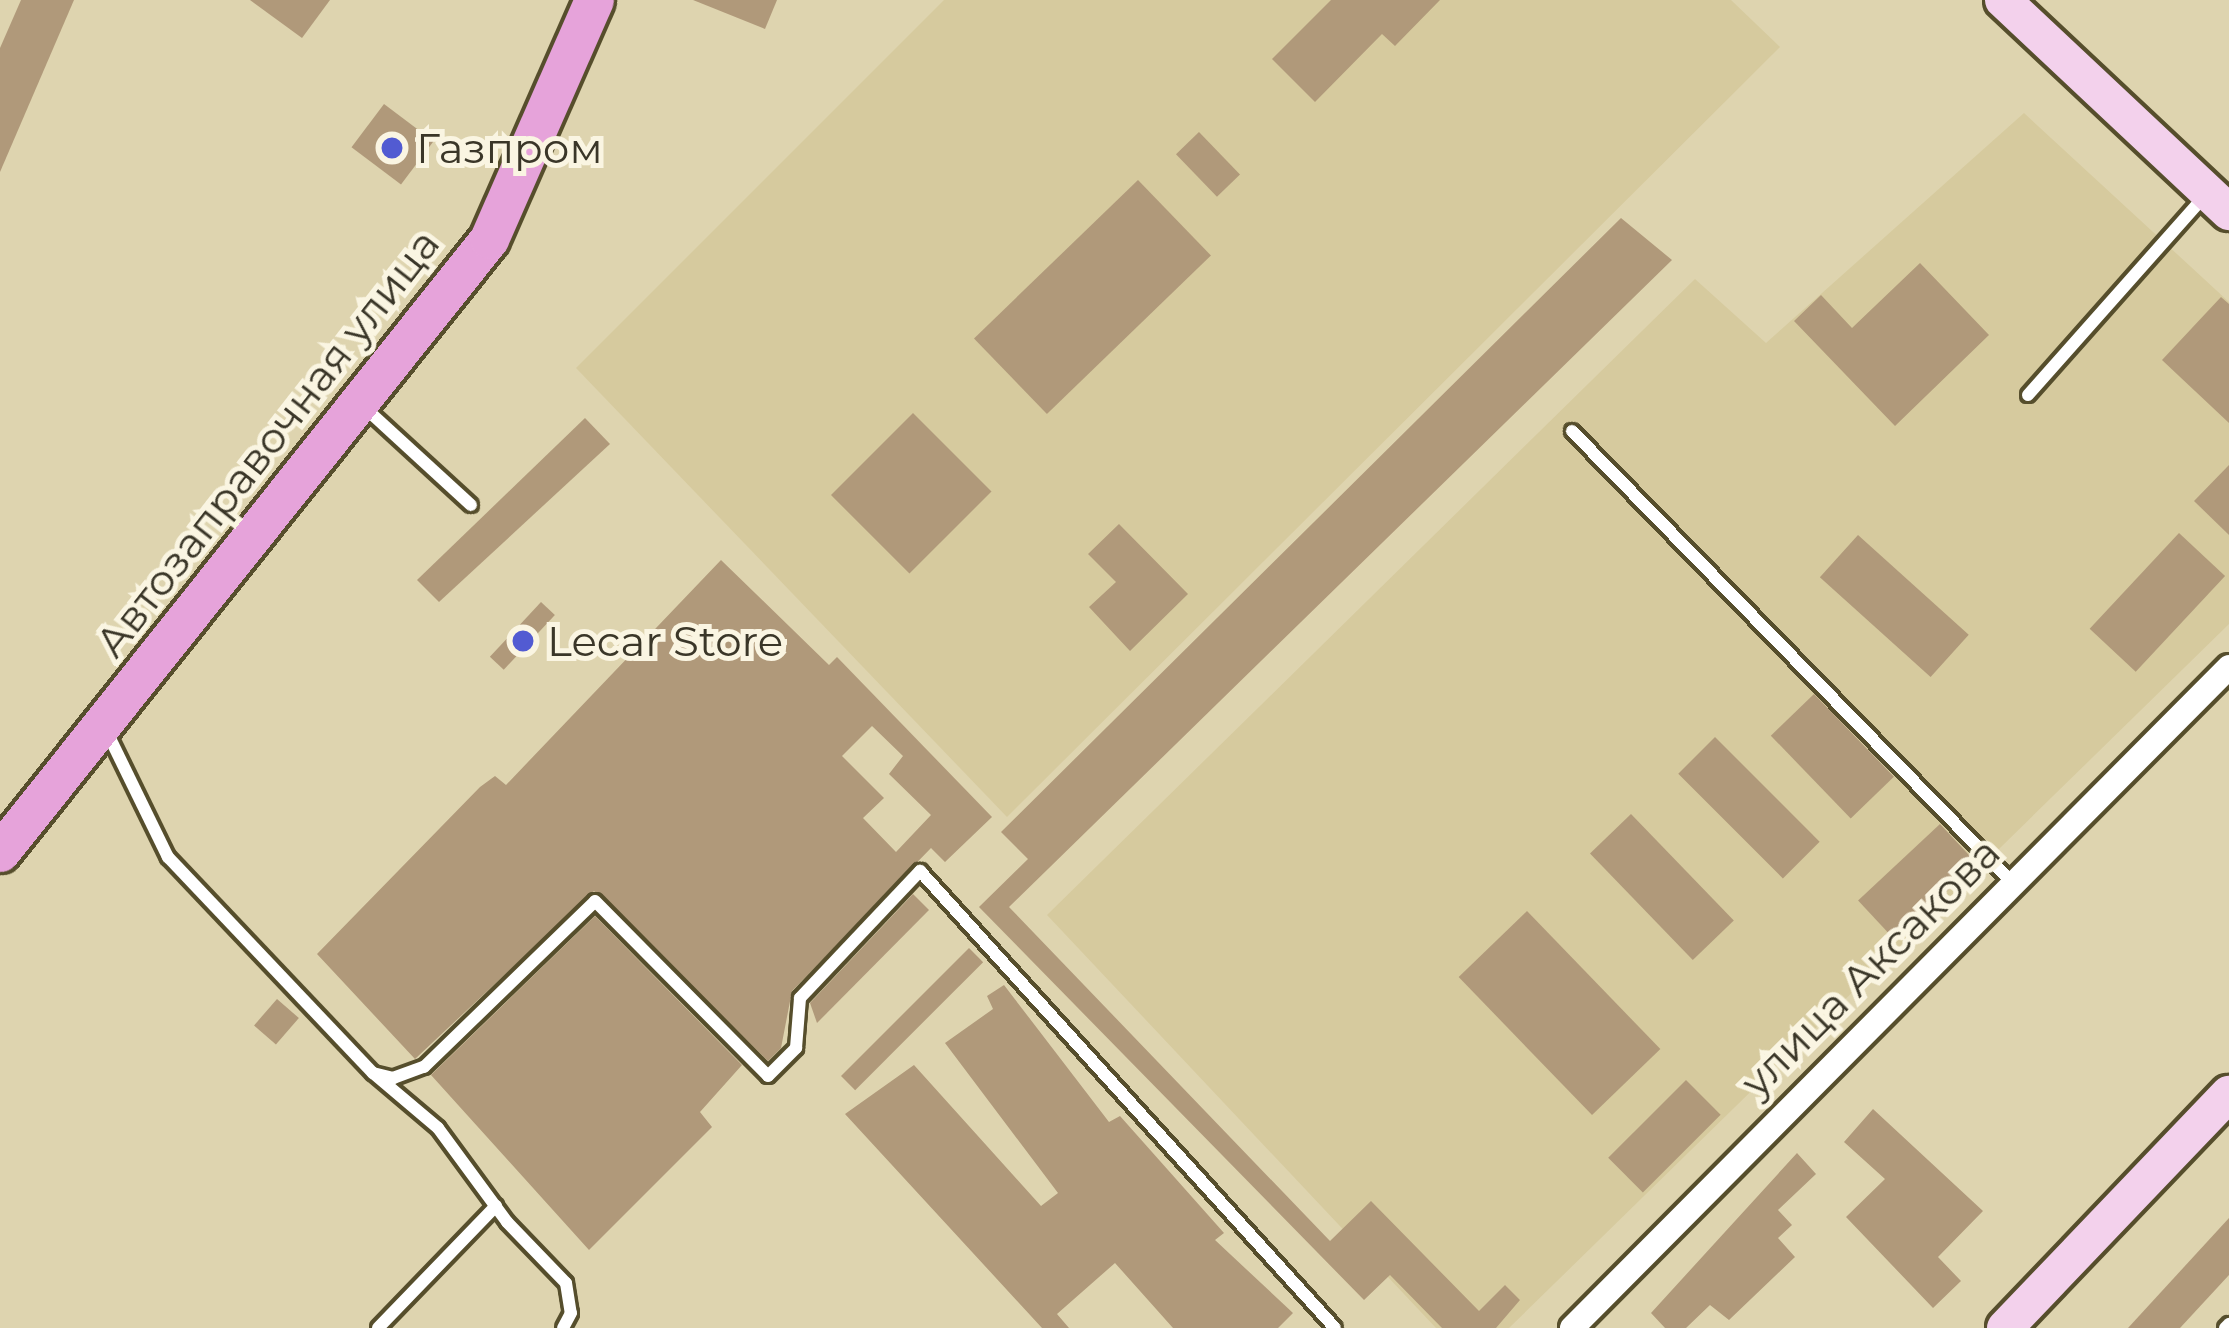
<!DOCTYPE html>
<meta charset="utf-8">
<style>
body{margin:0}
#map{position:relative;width:2229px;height:1328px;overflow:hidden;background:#ded4af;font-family:Montserrat,sans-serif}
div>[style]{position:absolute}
.built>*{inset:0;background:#d6ca9e}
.building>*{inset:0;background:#b0997a;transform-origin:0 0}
.roads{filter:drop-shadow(3px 0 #564e2c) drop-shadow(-3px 0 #564e2c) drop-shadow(0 3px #564e2c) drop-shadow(0 -3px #564e2c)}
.lane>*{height:12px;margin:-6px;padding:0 6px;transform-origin:6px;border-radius:6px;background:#fff}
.street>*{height:24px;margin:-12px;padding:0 12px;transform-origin:12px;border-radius:12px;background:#fff}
.secondary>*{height:36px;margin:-18px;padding:0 18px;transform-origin:18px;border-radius:18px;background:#f3d1ec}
.primary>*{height:39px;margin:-19.5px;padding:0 19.5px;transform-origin:19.5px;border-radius:19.5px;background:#e6a3da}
.dots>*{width:33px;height:33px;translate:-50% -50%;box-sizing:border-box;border:6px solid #faf5e2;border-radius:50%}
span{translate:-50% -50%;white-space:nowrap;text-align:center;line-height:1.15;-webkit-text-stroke:10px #faf5e2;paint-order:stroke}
.poi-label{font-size:42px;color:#3a3628}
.left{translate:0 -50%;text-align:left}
.street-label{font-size:42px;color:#3a3628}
</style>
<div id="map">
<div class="built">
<i style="clip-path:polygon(944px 0,1731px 0,1780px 47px,1007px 817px,576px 368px)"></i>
<i style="clip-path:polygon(2024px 113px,2229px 302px,2229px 624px,1509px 1328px,1436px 1328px,1047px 915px,1695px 279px,1766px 343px)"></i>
</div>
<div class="building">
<i style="clip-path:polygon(21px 0,74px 0,0 172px,0 48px)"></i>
<i style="clip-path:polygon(250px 0,330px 0,302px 38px)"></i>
<i style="clip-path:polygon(693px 0,777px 0,765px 29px)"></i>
<i style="clip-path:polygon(1331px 0,1440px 0,1395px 46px,1382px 34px,1315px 102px,1272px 59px)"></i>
<i style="left:384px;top:104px;width:62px;height:54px;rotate:37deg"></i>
<i style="left:1199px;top:132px;width:59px;height:32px;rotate:46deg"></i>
<i style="left:1138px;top:180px;width:105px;height:228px;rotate:46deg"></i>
<i style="clip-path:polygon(1621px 218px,1672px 260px,1009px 907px,1330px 1241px,1371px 1201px,1479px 1311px,1505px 1285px,1520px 1300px,1496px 1328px,1442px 1328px,1390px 1275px,1364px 1300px,979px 907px,1028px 859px,1001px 832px)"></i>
<i style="clip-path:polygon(1920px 263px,1989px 335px,1895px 426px,1794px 321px,1821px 295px,1852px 328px)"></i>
<i style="clip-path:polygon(2221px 297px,2229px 304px,2229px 423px,2162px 360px)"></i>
<i style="left:913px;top:413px;width:111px;height:116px;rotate:45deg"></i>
<i style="clip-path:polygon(585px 418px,610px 444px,439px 602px,417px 580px)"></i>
<i style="clip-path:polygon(2229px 465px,2229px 535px,2194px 501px)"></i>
<i style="clip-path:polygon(1119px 524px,1188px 594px,1130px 651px,1089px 607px,1116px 582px,1088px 554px)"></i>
<i style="left:2179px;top:533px;width:63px;height:131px;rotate:43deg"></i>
<i style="left:1858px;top:535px;width:149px;height:57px;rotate:42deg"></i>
<i style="clip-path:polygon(evenodd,721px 560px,829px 665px,837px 657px,992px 817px,945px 862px,931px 848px,792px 991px,781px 1048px,768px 1061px,594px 891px,415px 1059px,317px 954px,480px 787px,495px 776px,506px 785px,721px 560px,872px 726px,903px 756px,889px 774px,931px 815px,896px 852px,863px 818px,884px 798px,842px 756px,872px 726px)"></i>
<i style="left:541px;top:602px;width:19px;height:75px;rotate:43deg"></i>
<i style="left:1814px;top:694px;width:115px;height:60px;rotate:46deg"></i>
<i style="left:1715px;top:737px;width:148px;height:52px;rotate:45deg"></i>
<i style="left:1631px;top:814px;width:148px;height:57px;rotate:46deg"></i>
<i style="left:1940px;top:824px;width:54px;height:112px;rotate:47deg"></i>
<i style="clip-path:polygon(913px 894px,929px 910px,817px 1023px,810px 1003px)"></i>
<i style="left:1527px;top:911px;width:192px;height:95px;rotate:46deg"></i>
<i style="clip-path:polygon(595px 916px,742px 1065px,700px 1112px,712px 1127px,589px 1250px,431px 1075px)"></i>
<i style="left:969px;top:948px;width:20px;height:181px;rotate:45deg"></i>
<i style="clip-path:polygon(1004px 985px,1109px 1122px,1120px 1116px,1224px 1233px,1215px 1240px,1293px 1313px,1278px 1328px,1173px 1328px,1115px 1263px,1057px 1314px,1069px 1328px,1042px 1328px,845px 1114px,914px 1065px,1041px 1206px,1058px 1193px,945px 1043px,993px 1009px,987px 996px)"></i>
<i style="left:277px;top:999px;width:29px;height:35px;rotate:41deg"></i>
<i style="left:1686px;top:1080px;width:49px;height:110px;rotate:45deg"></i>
<i style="clip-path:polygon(1873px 1109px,1983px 1211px,1938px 1257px,1961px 1281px,1933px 1308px,1846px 1217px,1885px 1179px,1844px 1142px)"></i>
<i style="clip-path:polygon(1797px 1153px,1816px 1174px,1778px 1210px,1792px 1225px,1778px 1238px,1795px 1257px,1729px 1320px,1710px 1305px,1686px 1328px,1665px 1328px,1651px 1313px)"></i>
<i style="clip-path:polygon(2229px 1218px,2229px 1275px,2180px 1328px,2128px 1328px)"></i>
</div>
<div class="roads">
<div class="lane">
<i style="left:2028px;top:395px;width:264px;rotate:-48.4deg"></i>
<i style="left:364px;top:407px;width:145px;rotate:42.5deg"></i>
<i style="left:1572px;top:431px;width:633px;rotate:45.7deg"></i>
<i style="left:105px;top:728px;width:144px;rotate:64deg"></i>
<i style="left:168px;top:857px;width:298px;rotate:46.5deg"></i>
<i style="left:373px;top:1073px;width:85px;rotate:40.2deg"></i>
<i style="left:438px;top:1128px;width:117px;rotate:53.7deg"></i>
<i style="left:507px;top:1222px;width:85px;rotate:46deg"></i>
<i style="left:566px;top:1283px;width:30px;rotate:81deg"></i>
<i style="left:571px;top:1313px;width:17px;rotate:118deg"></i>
<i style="left:373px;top:1073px;width:21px;rotate:14deg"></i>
<i style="left:393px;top:1078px;width:33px;rotate:-20deg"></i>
<i style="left:424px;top:1067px;width:238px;rotate:-44.1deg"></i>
<i style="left:595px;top:901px;width:246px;rotate:45.3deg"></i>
<i style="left:768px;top:1076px;width:40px;rotate:-45deg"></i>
<i style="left:796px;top:1048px;width:50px;rotate:-85.4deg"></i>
<i style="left:800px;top:998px;width:175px;rotate:-46.6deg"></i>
<i style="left:920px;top:871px;width:617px;rotate:47.76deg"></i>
<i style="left:378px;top:1328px;width:170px;rotate:-46deg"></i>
<i style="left:2225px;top:1328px;width:6px;rotate:-45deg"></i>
</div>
<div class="street">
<i style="left:1572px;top:1328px;width:932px;rotate:-45.17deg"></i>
</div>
<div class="secondary">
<i style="left:2003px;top:0;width:310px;rotate:43.2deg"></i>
<i style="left:2005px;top:1328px;width:324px;rotate:-46.3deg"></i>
</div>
<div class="primary">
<i style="left:0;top:852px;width:784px;rotate:-51.42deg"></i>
<i style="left:489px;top:239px;width:261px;rotate:-66.3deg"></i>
</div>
</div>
<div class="dots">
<i style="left:392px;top:148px;background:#525bd2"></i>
<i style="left:523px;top:641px;background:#525bd2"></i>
</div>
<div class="poi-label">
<span class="left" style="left:416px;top:148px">Газпром</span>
<span class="left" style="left:547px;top:641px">Lecar Store</span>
</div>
<div class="street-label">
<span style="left:267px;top:443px;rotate:-52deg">Автозаправочная улица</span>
<span style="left:1870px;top:967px;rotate:-45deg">улица Аксакова</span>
</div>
</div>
